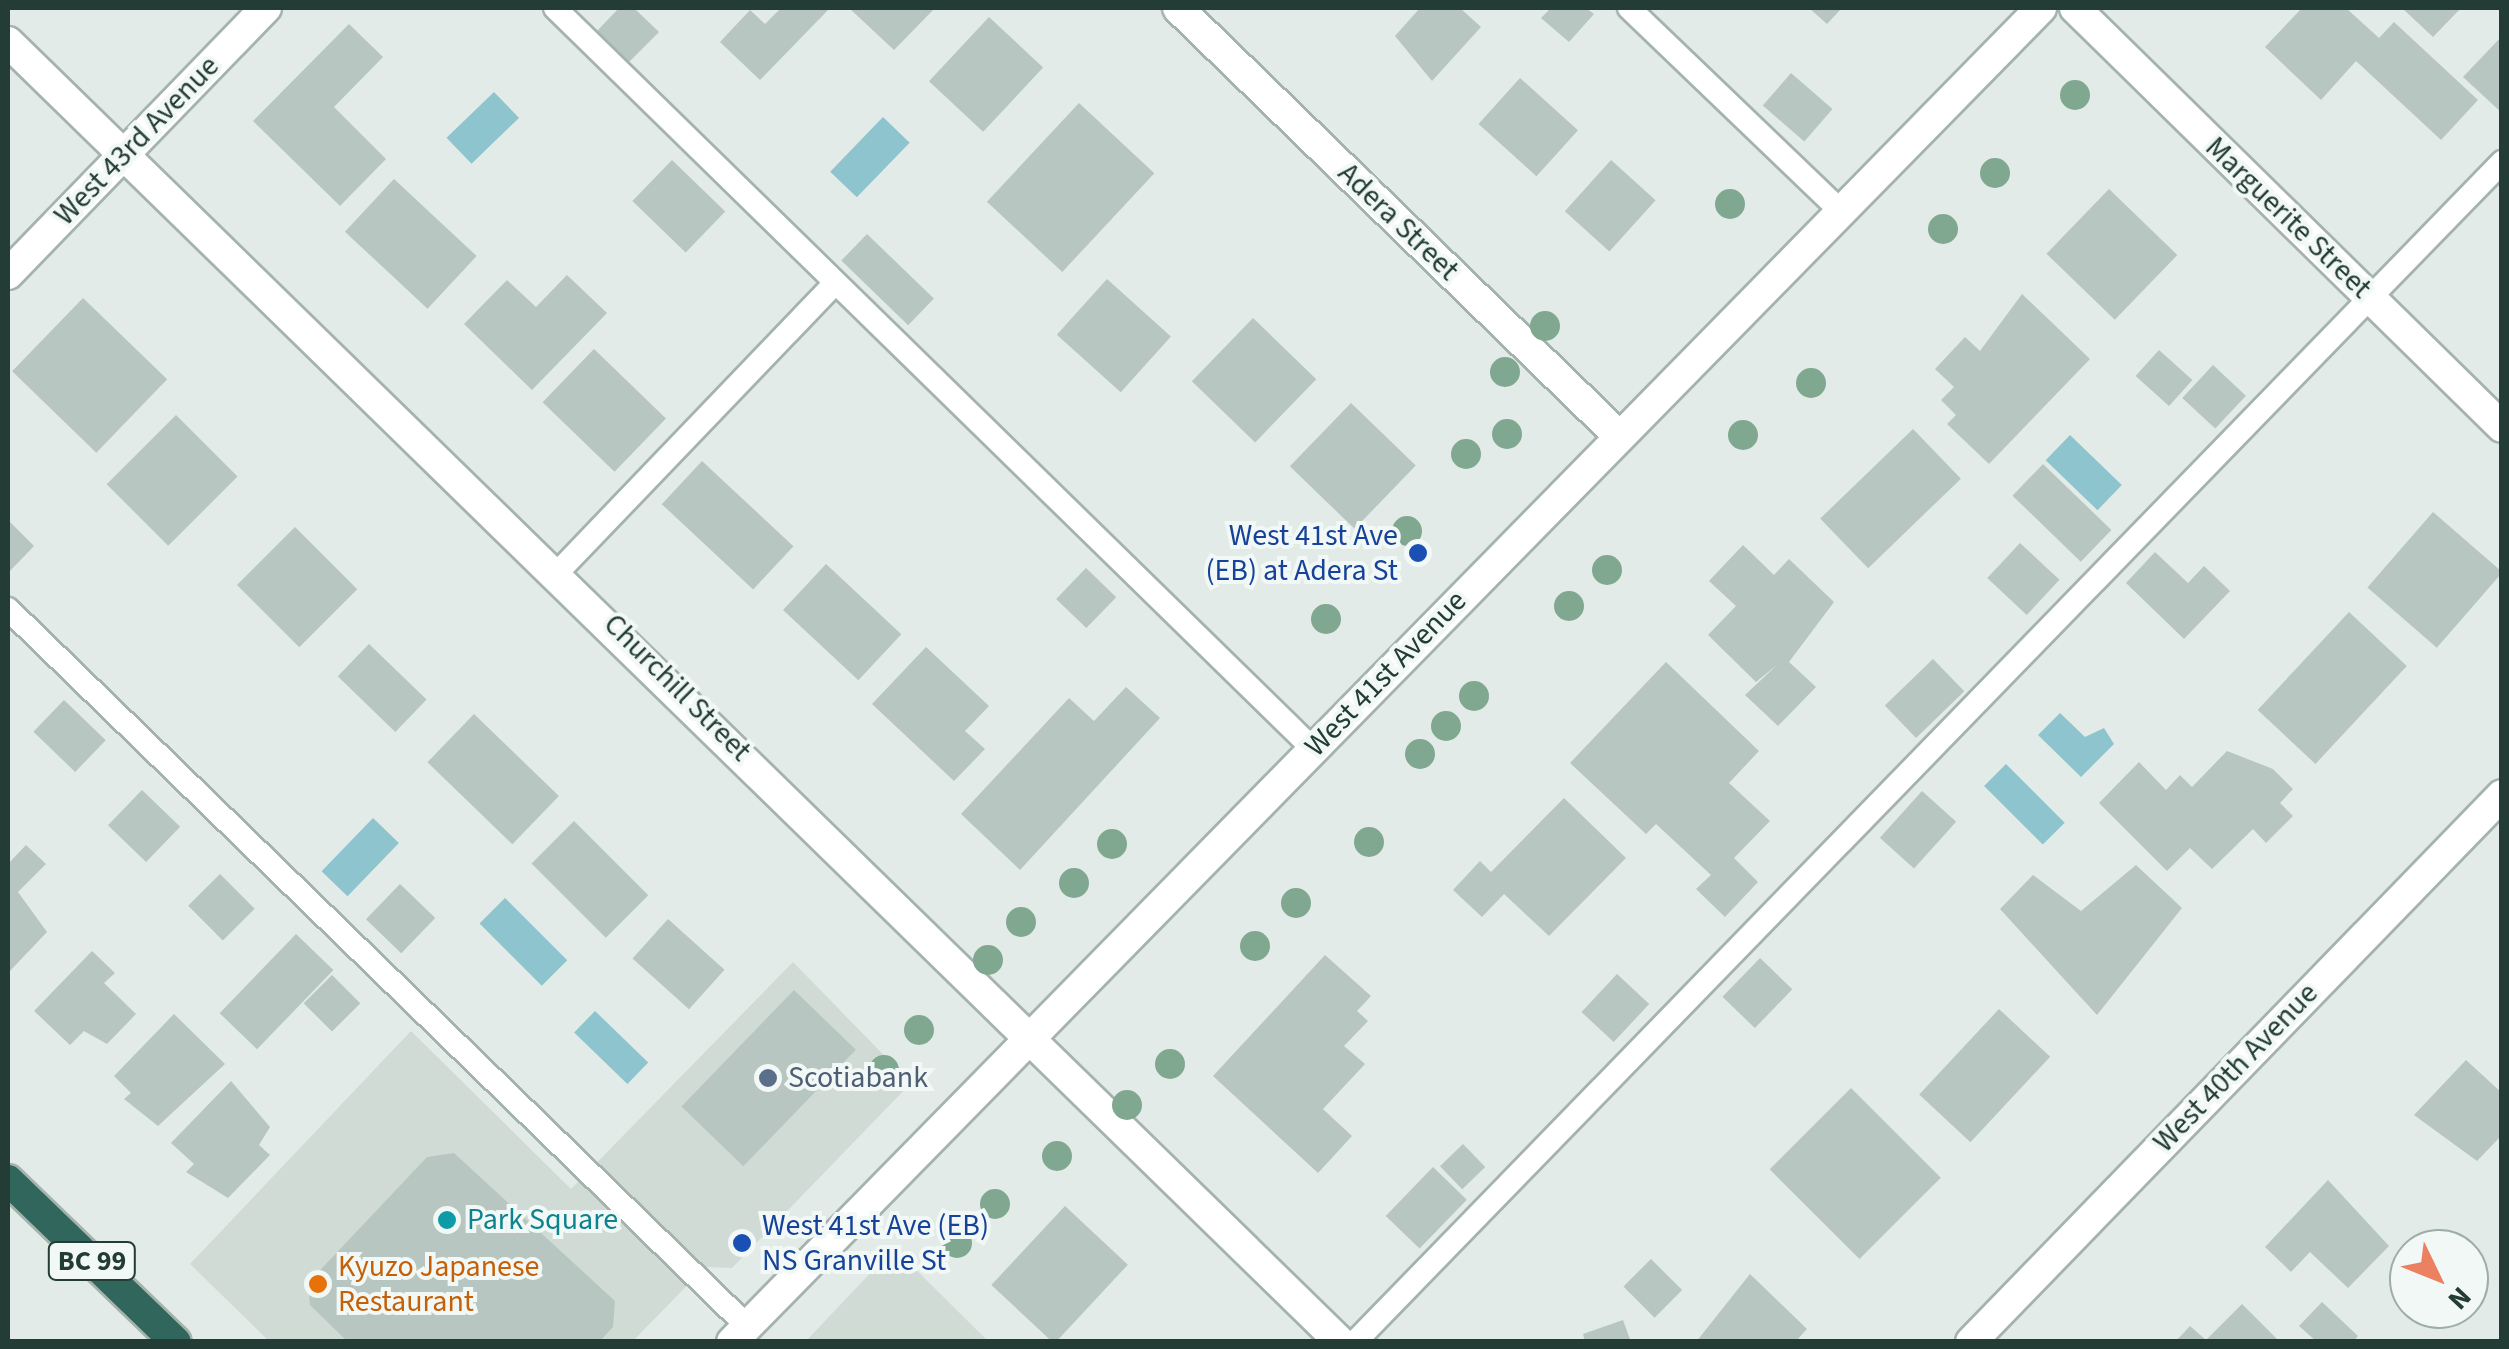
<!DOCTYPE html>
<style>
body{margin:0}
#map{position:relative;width:2509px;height:1349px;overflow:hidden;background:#e2ebe7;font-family:"Source Sans 3",sans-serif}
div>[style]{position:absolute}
.built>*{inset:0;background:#d0dbd6}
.water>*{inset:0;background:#8dc4ce;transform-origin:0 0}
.building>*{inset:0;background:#b7c6c0;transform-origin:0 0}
.roads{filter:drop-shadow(2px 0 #a5b3ae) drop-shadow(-2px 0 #a5b3ae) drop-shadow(0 2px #a5b3ae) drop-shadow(0 -2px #a5b3ae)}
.lane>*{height:22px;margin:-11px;padding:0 11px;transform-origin:11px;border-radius:11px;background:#fff}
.street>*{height:30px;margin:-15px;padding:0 15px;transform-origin:15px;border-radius:15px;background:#fff}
.secondary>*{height:30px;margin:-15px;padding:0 15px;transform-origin:15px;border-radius:15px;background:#fff}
.highway>*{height:30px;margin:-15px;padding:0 15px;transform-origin:15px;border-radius:15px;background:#30665b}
.trees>*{width:30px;height:30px;margin:-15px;border-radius:50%;background:#80a790}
.dots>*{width:28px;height:28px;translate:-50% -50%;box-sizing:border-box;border:5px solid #f2f8f5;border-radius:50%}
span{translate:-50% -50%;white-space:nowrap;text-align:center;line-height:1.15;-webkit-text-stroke:8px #f2f8f5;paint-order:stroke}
.shield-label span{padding:2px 8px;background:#f2f8f5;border:2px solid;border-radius:8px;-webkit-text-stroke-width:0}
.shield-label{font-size:28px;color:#233c35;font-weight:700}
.street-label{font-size:30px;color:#233c35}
.transit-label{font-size:30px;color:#164399}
.right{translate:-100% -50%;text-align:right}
.left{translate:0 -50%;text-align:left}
.service-label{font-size:30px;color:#4e5e75}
.culture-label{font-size:30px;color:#0d838f}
.food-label{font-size:30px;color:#c56008}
.frame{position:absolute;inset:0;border:10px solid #233c35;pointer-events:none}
.north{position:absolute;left:2389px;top:1229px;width:100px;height:100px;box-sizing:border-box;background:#f2f8f5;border:2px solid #9fada8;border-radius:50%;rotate:133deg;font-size:28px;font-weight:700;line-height:40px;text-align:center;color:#233c35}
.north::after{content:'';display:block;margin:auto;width:35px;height:45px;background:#eb8160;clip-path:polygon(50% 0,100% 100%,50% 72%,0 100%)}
</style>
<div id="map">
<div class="built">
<i style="clip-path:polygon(793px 962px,911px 1083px,732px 1268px,705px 1267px,633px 1341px,269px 1341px,190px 1264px,411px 1031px,571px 1189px)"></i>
<i style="clip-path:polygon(894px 1248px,988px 1341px,806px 1341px)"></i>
</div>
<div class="water">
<i style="left:494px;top:92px;width:36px;height:66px;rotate:46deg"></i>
<i style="left:883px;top:117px;width:37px;height:76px;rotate:44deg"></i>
<i style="left:2070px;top:435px;width:72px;height:35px;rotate:44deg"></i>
<i style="clip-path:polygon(2060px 713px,2085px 737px,2104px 728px,2114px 744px,2081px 777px,2038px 735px)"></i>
<i style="left:2006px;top:764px;width:83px;height:31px;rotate:45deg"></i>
<i style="left:373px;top:818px;width:36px;height:74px;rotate:44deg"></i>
<i style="left:505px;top:898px;width:88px;height:36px;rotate:45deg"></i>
<i style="left:595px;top:1011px;width:74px;height:30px;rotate:44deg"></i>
</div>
<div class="building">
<i style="clip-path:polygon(619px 8px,634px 8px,659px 32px,629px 62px,597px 31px)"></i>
<i style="clip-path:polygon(781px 8px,830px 8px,760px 80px,720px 42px,750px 10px,765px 24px)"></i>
<i style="clip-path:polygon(849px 8px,935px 8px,894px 50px)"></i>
<i style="clip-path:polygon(1420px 8px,1460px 8px,1481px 27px,1432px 81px,1395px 36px)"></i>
<i style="clip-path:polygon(1551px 8px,1586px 8px,1594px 14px,1569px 42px,1541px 18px)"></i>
<i style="clip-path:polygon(1809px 8px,1842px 8px,1827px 24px)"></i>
<i style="clip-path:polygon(2302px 8px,2346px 8px,2379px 38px,2394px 22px,2478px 100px,2441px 140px,2356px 61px,2321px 100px,2265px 47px)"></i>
<i style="clip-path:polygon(2402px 8px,2461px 8px,2433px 37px)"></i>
<i style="left:989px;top:17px;width:74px;height:88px;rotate:43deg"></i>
<i style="clip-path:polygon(349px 24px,383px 57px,334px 107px,386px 159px,340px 206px,253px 121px)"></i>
<i style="clip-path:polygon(2502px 36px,2502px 113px,2463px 77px)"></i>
<i style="left:1791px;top:73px;width:55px;height:43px;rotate:41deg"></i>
<i style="left:1520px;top:78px;width:78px;height:62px;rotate:42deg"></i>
<i style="left:1079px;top:103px;width:103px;height:135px;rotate:43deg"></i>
<i style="left:672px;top:160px;width:74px;height:57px;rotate:44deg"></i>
<i style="left:1611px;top:160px;width:60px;height:69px;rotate:42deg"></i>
<i style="left:394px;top:179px;width:113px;height:72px;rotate:43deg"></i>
<i style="left:2109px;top:189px;width:95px;height:90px;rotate:44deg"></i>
<i style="left:867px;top:234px;width:93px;height:37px;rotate:44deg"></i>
<i style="clip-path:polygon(567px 275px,607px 313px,532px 390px,464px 324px,507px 280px,536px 307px)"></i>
<i style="left:1107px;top:279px;width:86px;height:75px;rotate:42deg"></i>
<i style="clip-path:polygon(2022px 294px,2090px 359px,1989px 464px,1947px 424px,1956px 415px,1941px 400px,1954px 387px,1935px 369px,1965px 337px,1980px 351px)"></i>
<i style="left:83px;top:298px;width:117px;height:102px;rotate:44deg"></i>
<i style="left:1253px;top:318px;width:88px;height:88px;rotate:44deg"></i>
<i style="left:594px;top:349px;width:100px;height:74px;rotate:44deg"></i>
<i style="left:2159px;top:350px;width:45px;height:35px;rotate:42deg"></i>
<i style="left:2213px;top:365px;width:45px;height:45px;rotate:43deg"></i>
<i style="left:1351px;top:403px;width:90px;height:88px;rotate:44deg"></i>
<i style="left:176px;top:415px;width:87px;height:98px;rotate:45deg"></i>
<i style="left:1913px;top:429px;width:69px;height:129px;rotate:46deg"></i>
<i style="left:702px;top:461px;width:125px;height:59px;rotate:43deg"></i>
<i style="left:2043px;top:464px;width:95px;height:44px;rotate:44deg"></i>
<i style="left:2433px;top:512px;width:92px;height:100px;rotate:41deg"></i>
<i style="clip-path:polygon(8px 520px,34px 546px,8px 573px)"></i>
<i style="left:295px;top:527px;width:88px;height:82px;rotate:45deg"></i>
<i style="left:2020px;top:543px;width:54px;height:48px;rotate:43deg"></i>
<i style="clip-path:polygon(1743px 545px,1774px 575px,1789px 559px,1834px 602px,1789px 662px,1816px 687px,1778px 726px,1745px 695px,1778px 664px,1756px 682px,1708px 635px,1736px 606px,1709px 581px)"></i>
<i style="clip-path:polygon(2155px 552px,2188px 583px,2204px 566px,2230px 591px,2184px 639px,2126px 583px)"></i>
<i style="left:826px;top:564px;width:103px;height:63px;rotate:43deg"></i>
<i style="left:1086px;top:568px;width:42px;height:43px;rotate:44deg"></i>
<i style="left:2349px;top:612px;width:79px;height:134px;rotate:43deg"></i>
<i style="left:369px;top:644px;width:80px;height:45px;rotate:44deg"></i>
<i style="clip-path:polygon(926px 647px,989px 706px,965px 731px,985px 749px,954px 781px,872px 704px)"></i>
<i style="left:1933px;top:659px;width:45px;height:67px;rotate:46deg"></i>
<i style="clip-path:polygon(1666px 662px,1759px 751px,1729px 783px,1770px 821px,1734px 858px,1758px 882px,1725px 917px,1696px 889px,1711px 875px,1656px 824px,1646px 834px,1570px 763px)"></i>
<i style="clip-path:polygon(1126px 687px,1160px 718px,1020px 870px,961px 814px,1069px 698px,1094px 721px)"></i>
<i style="left:64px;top:700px;width:58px;height:44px;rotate:44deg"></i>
<i style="left:474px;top:714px;width:118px;height:67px;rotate:44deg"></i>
<i style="clip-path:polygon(2227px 751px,2273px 769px,2293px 789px,2280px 803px,2293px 816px,2266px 843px,2253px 829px,2212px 869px,2190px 848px,2167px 871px,2099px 803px,2139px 762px,2166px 790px,2180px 775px,2192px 787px)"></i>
<i style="left:142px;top:790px;width:53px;height:49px;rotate:44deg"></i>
<i style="left:1922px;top:791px;width:46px;height:63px;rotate:42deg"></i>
<i style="clip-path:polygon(1564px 798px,1626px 858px,1549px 936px,1504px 894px,1482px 917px,1453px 890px,1480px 861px,1491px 872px)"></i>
<i style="left:574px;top:821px;width:105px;height:60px;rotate:45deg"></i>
<i style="clip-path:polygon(26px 845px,46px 864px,18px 892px,47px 932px,8px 973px,8px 864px)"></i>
<i style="clip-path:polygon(2136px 865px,2182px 908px,2097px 1015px,2000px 909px,2033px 875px,2081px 911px)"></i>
<i style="left:220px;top:874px;width:49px;height:45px;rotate:45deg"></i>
<i style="left:400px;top:884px;width:49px;height:49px;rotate:44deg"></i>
<i style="left:668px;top:919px;width:76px;height:53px;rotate:42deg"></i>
<i style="left:296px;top:934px;width:52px;height:110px;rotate:44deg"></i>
<i style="clip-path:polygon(92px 951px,115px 973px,104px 983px,136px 1014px,107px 1044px,84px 1031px,70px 1045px,34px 1011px)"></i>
<i style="clip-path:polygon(1325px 955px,1371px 996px,1357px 1011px,1368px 1021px,1344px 1046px,1365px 1064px,1323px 1109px,1352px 1136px,1318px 1173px,1213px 1076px)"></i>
<i style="left:1760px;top:958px;width:45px;height:54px;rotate:44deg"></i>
<i style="left:1617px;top:974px;width:44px;height:52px;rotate:43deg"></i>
<i style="left:332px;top:975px;width:40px;height:40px;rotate:45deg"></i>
<i style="left:794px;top:990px;width:86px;height:162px;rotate:44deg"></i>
<i style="left:1999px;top:1009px;width:70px;height:117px;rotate:43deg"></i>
<i style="clip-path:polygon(174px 1014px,225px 1064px,158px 1126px,124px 1099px,131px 1093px,114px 1076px)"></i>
<i style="clip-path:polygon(2466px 1060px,2502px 1093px,2502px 1135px,2477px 1161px,2414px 1115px)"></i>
<i style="clip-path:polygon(231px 1081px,270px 1127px,259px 1145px,270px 1155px,228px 1198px,186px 1172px,194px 1164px,171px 1143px)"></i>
<i style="left:1851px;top:1088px;width:127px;height:115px;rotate:45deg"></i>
<i style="left:1463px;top:1144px;width:32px;height:32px;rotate:46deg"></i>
<i style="clip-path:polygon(454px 1153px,615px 1301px,613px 1327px,599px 1342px,348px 1342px,310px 1305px,308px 1283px,427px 1157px)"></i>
<i style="left:1433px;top:1167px;width:47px;height:68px;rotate:44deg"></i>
<i style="clip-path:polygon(2328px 1180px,2389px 1246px,2348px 1288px,2310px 1252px,2291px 1272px,2265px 1247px)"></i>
<i style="left:1065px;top:1206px;width:86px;height:108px;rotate:43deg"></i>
<i style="left:1651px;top:1259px;width:44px;height:39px;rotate:45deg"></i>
<i style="clip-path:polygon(1750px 1274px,1807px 1329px,1795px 1342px,1696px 1342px)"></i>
<i style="clip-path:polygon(2322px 1302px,2358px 1336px,2353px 1342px,2317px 1342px,2299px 1326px)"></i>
<i style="clip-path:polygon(2242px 1304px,2280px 1342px,2175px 1342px,2190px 1326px,2206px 1340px)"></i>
<i style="clip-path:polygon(1623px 1320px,1631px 1342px,1585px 1342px,1583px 1334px)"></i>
</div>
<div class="roads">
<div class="lane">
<i style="left:555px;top:8px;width:1060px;rotate:44.35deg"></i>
<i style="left:1629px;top:8px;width:292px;rotate:43.8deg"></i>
<i style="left:559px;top:571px;width:395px;rotate:-46.2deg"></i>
<i style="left:8px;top:609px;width:1030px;rotate:44.13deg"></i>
<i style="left:1355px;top:1342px;width:1646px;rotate:-45.81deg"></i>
</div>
<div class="street">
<i style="left:1178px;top:8px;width:615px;rotate:44.14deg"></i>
<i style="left:2075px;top:8px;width:598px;rotate:44.46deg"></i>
<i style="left:8px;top:42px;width:1861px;rotate:44.3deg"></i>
<i style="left:8px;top:274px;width:371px;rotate:-45.9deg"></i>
<i style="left:1971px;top:1342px;width:762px;rotate:-45.85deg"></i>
</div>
<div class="secondary">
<i style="left:732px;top:1342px;width:1869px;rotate:-45.54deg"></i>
</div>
<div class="highway">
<i style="left:8px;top:1180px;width:233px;rotate:44deg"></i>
</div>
</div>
<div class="trees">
<i style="left:2075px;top:95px"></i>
<i style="left:1995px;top:173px"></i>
<i style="left:1730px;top:204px"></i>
<i style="left:1943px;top:229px"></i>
<i style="left:1545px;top:326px"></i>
<i style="left:1505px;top:372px"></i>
<i style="left:1811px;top:383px"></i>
<i style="left:1507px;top:434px"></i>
<i style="left:1743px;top:435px"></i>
<i style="left:1466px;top:454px"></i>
<i style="left:1407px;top:531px"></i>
<i style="left:1607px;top:570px"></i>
<i style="left:1569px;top:606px"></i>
<i style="left:1326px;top:619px"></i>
<i style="left:1474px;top:696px"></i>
<i style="left:1446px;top:726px"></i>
<i style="left:1420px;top:754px"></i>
<i style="left:1369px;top:842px"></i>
<i style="left:1112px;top:844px"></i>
<i style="left:1074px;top:883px"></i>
<i style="left:1296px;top:903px"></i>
<i style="left:1021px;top:922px"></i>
<i style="left:1255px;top:946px"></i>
<i style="left:988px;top:960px"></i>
<i style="left:919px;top:1030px"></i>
<i style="left:1170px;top:1064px"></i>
<i style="left:884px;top:1070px"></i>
<i style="left:1127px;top:1105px"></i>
<i style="left:1057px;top:1156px"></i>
<i style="left:995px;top:1204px"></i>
<i style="left:957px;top:1243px"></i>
</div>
<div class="dots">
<i style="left:1418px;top:553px;background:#1a4fb4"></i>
<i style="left:768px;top:1078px;background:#5c6f8a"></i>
<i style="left:447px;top:1220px;background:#0f9aa8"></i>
<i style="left:742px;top:1243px;background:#1a4fb4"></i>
<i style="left:318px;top:1284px;background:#e8710a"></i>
</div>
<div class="shield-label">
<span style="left:92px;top:1261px">BC 99</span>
</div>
<div class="street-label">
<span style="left:137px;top:141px;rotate:-46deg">West 43rd Avenue</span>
<span style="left:2288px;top:218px;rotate:44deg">Marguerite Street</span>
<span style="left:1398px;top:222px;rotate:44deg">Adera Street</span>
<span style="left:1386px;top:674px;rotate:-46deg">West 41st Avenue</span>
<span style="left:677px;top:688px;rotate:45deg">Churchill Street</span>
<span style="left:2236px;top:1068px;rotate:-46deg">West 40th Avenue</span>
</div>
<div class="transit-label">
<span class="right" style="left:1398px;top:553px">West 41st Ave<br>(EB) at Adera St</span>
<span class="left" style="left:762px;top:1243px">West 41st Ave (EB)<br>NS Granville St</span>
</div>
<div class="service-label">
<span class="left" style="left:788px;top:1078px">Scotiabank</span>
</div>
<div class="culture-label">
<span class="left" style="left:467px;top:1220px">Park Square</span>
</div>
<div class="food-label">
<span class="left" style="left:338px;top:1284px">Kyuzo Japanese<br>Restaurant</span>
</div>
<div class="frame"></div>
<div class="north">N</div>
</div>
